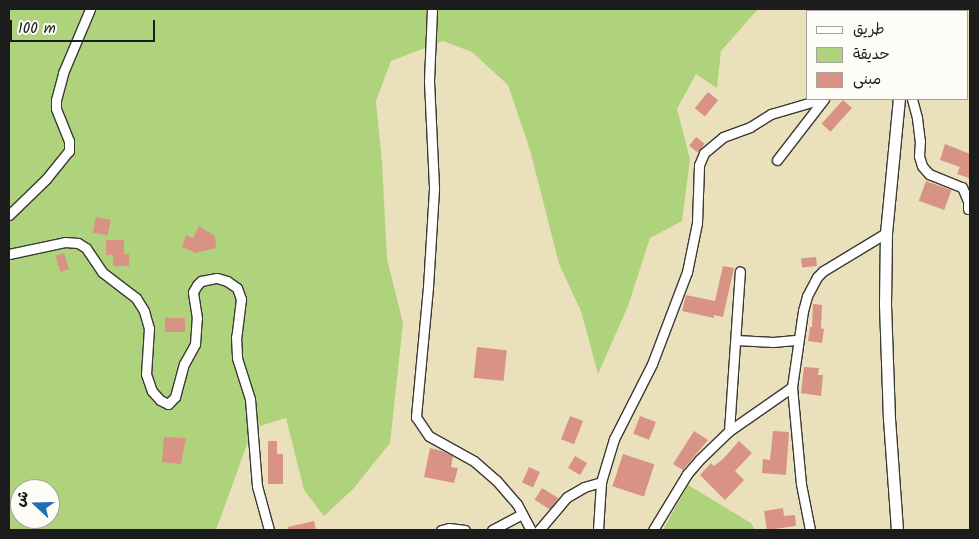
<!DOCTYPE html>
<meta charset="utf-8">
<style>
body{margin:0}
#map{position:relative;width:979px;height:539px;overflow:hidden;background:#eae0bc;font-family:Kalam,"Playpen Sans Arabic",sans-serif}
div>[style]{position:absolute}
.green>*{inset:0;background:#afd37c}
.building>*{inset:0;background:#d89384;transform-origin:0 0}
.roads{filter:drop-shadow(1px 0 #3b3934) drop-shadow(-1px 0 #3b3934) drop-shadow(0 1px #3b3934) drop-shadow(0 -1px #3b3934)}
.minor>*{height:9px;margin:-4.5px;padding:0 4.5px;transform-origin:4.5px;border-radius:4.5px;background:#fff}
.tertiary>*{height:11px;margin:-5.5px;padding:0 5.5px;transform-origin:5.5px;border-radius:5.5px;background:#fff}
span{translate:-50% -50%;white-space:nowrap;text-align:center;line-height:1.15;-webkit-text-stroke:4px #fdfcf7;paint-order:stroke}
.frame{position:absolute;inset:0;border:10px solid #1c1c1c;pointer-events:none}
.legend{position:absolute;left:806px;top:10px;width:162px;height:90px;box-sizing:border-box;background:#fdfcf7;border:1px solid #a3a29f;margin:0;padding:6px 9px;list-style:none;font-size:15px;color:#1c1c1c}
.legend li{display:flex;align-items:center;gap:10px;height:25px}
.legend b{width:25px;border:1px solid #a3a29f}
.north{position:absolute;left:10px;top:479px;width:50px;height:50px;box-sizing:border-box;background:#fdfcf7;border:1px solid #a3a29f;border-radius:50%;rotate:291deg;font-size:14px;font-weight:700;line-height:20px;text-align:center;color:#1c1c1c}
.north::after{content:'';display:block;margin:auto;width:18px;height:22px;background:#1f6fb2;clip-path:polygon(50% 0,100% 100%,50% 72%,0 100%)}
.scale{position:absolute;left:10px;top:20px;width:145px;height:22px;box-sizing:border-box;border:2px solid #1c1c1c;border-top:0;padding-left:6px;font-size:15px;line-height:18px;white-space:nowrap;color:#1c1c1c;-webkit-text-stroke:4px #fdfcf7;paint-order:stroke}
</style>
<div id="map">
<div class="green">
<i style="clip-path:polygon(evenodd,9px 9px,758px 9px,721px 51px,717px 88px,696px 74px,677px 109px,690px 159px,682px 221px,650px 238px,628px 306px,598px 374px,581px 311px,559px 264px,530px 150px,508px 85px,472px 52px,443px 41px,391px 61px,376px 101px,382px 162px,387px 259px,403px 323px,390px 443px,353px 489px,324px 516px,304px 490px,286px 418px,253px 428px,216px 530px,9px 530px,9px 9px,20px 489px,50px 489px,50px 519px,20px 519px,20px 489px)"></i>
<i style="clip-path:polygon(688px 485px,751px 523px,755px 530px,663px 530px)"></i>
</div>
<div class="building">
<i style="left:708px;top:92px;width:13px;height:21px;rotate:39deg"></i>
<i style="left:843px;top:100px;width:12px;height:32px;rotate:42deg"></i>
<i style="left:696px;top:137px;width:11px;height:11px;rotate:38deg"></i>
<i style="clip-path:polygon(945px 144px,970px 154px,969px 178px,957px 174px,960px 167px,940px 160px)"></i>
<i style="left:926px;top:181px;width:27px;height:21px;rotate:20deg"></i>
<i style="left:96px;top:217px;width:15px;height:16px;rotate:11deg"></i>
<i style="clip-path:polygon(199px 226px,215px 236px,216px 248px,196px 253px,182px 247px,186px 235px,193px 238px)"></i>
<i style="clip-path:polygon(106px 240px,124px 240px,124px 254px,129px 254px,129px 266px,113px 266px,113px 255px,106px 255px)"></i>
<i style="left:64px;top:253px;width:17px;height:9px;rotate:73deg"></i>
<i style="left:816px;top:257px;width:9px;height:15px;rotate:84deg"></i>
<i style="clip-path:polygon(723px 266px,734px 268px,723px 317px,714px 315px,714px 318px,682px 311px,686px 295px,715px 301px)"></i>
<i style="clip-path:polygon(813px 304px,822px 305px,821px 328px,824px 329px,822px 343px,808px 341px,810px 327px,812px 327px)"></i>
<i style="left:165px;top:318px;width:20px;height:14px"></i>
<i style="left:477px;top:347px;width:30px;height:31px;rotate:6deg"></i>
<i style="clip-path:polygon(804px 367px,819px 368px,818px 375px,823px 375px,821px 396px,801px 393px)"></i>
<i style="left:570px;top:416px;width:14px;height:25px;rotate:21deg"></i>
<i style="left:640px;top:416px;width:17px;height:19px;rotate:21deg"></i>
<i style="clip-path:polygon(694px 431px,708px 440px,683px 470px,673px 464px)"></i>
<i style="clip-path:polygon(773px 431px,789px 432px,786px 475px,762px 473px,763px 459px,770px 460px)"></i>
<i style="clip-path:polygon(164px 437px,186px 438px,181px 464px,162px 462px)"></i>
<i style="clip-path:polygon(268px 441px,277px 441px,277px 454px,283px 454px,283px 484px,268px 484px)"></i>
<i style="clip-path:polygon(739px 441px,752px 453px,735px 471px,744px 480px,725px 500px,700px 475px,711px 463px,714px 466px,723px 459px)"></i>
<i style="clip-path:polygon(430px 448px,442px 451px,453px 456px,451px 467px,458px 468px,454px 483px,424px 477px)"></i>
<i style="left:623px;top:454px;width:33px;height:34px;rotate:18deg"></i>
<i style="left:575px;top:456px;width:14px;height:14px;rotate:30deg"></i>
<i style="left:529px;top:467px;width:12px;height:17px;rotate:24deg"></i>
<i style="left:542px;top:488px;width:19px;height:14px;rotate:32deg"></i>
<i style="clip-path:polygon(783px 508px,784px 516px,795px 515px,796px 526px,767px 530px,764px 511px)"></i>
<i style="clip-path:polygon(314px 521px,316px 530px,289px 530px,288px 527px)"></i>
</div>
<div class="roads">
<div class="minor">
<i style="left:432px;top:9px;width:72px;rotate:92.4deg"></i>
<i style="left:429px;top:81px;width:108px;rotate:87.3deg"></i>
<i style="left:434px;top:189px;width:98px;rotate:93.5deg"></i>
<i style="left:428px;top:287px;width:131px;rotate:95.3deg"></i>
<i style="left:416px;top:417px;width:23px;rotate:56deg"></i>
<i style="left:429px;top:436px;width:51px;rotate:29.1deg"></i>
<i style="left:474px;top:461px;width:29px;rotate:41deg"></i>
<i style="left:496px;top:480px;width:32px;rotate:49deg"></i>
<i style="left:517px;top:504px;width:30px;rotate:62deg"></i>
<i style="left:912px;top:99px;width:20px;rotate:75deg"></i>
<i style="left:917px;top:118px;width:23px;rotate:83deg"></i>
<i style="left:920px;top:141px;width:15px;rotate:94deg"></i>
<i style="left:919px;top:156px;width:10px;rotate:73deg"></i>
<i style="left:922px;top:166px;width:11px;rotate:49deg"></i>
<i style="left:929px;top:174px;width:35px;rotate:22deg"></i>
<i style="left:962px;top:187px;width:15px;rotate:67deg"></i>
<i style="left:968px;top:201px;width:8px;rotate:90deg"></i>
<i style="left:777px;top:160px;width:77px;rotate:-52.4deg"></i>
<i style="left:9px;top:215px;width:52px;rotate:-44.2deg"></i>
<i style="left:46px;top:179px;width:36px;rotate:-51deg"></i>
<i style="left:69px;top:151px;width:10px;rotate:-90deg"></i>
<i style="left:69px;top:141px;width:35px;rotate:-112deg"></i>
<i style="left:56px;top:108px;width:8px;rotate:-90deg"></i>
<i style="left:56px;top:100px;width:28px;rotate:-75deg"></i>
<i style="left:63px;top:73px;width:69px;rotate:-67.1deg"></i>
<i style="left:9px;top:254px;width:57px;rotate:-12.1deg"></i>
<i style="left:65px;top:242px;width:13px;rotate:4deg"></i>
<i style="left:78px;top:243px;width:9px;rotate:32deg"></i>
<i style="left:86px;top:248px;width:29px;rotate:56deg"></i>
<i style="left:102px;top:272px;width:43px;rotate:37.4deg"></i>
<i style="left:136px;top:298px;width:15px;rotate:58deg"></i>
<i style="left:144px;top:311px;width:18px;rotate:74deg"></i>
<i style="left:149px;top:328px;width:46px;rotate:93.7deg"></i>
<i style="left:146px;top:374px;width:18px;rotate:71deg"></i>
<i style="left:152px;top:391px;width:12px;rotate:48deg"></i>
<i style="left:160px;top:400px;width:9px;rotate:27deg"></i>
<i style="left:168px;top:404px;width:10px;rotate:-45deg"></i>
<i style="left:175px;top:397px;width:34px;rotate:-75deg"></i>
<i style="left:184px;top:364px;width:23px;rotate:-61deg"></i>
<i style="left:195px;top:344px;width:26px;rotate:-86deg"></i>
<i style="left:197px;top:318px;width:26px;rotate:-99deg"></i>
<i style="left:193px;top:292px;width:8px;rotate:-60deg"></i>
<i style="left:197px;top:285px;width:6px;rotate:-45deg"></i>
<i style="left:201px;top:281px;width:16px;rotate:-11deg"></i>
<i style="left:217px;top:278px;width:10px;rotate:17deg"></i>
<i style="left:227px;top:281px;width:12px;rotate:35deg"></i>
<i style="left:237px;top:288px;width:12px;rotate:70deg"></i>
<i style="left:241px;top:299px;width:38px;rotate:97deg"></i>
<i style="left:236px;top:337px;width:21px;rotate:87deg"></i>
<i style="left:237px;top:358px;width:43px;rotate:72.4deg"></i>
<i style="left:250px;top:399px;width:87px;rotate:85.4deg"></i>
<i style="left:257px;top:486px;width:46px;rotate:74.7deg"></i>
<i style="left:736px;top:340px;width:37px;rotate:3deg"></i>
<i style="left:773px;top:342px;width:25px;rotate:-5deg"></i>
<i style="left:792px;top:387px;width:97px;rotate:84.7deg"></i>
<i style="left:801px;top:484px;width:47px;rotate:78.9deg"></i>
<i style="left:729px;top:431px;width:160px;rotate:-86.1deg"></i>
<i style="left:441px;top:530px;width:8px;rotate:-14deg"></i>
<i style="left:449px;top:528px;width:16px;rotate:7deg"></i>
<i style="left:492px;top:530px;width:34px;rotate:-28deg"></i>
<i style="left:539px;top:530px;width:43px;rotate:-49.7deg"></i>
<i style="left:567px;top:497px;width:20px;rotate:-30deg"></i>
<i style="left:584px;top:487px;width:18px;rotate:-16deg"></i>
<i style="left:598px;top:530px;width:48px;rotate:-86.4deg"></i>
<i style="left:601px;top:482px;width:45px;rotate:-73.2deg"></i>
<i style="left:614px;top:439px;width:84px;rotate:-63.1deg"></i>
<i style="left:652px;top:364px;width:98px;rotate:-69.2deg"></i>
<i style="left:687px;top:272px;width:50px;rotate:-78.5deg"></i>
<i style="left:697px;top:223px;width:58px;rotate:-88deg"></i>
<i style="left:699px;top:165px;width:13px;rotate:-67deg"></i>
<i style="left:704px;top:153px;width:25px;rotate:-40deg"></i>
<i style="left:723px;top:137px;width:29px;rotate:-20deg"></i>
<i style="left:750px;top:127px;width:25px;rotate:-32deg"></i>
<i style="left:771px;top:114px;width:53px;rotate:-16.4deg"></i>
<i style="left:653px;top:530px;width:66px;rotate:-58.7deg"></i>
<i style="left:687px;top:474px;width:18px;rotate:-49deg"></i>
<i style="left:699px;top:460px;width:42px;rotate:-44deg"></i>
<i style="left:729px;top:431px;width:77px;rotate:-34.9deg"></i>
<i style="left:792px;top:387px;width:77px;rotate:-81.8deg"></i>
<i style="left:803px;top:311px;width:16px;rotate:-75deg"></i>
<i style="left:807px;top:296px;width:21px;rotate:-62deg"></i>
<i style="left:817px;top:277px;width:8px;rotate:-45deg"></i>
<i style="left:823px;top:271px;width:74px;rotate:-31.1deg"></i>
</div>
<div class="tertiary">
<i style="left:915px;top:11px;width:2px;rotate:-63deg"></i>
<i style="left:897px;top:530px;width:111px;rotate:-94.1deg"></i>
<i style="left:889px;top:419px;width:115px;rotate:-92deg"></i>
<i style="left:885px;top:304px;width:71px;rotate:-89.2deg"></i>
<i style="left:886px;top:233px;width:135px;rotate:-84.5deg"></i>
</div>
</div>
<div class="frame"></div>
<ul class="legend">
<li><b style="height:6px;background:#fff"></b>طريق</li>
<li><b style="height:14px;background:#afd37c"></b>حديقة</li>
<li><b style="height:14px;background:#d89384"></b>مبنى</li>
</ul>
<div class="north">ش</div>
<div class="scale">100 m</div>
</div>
